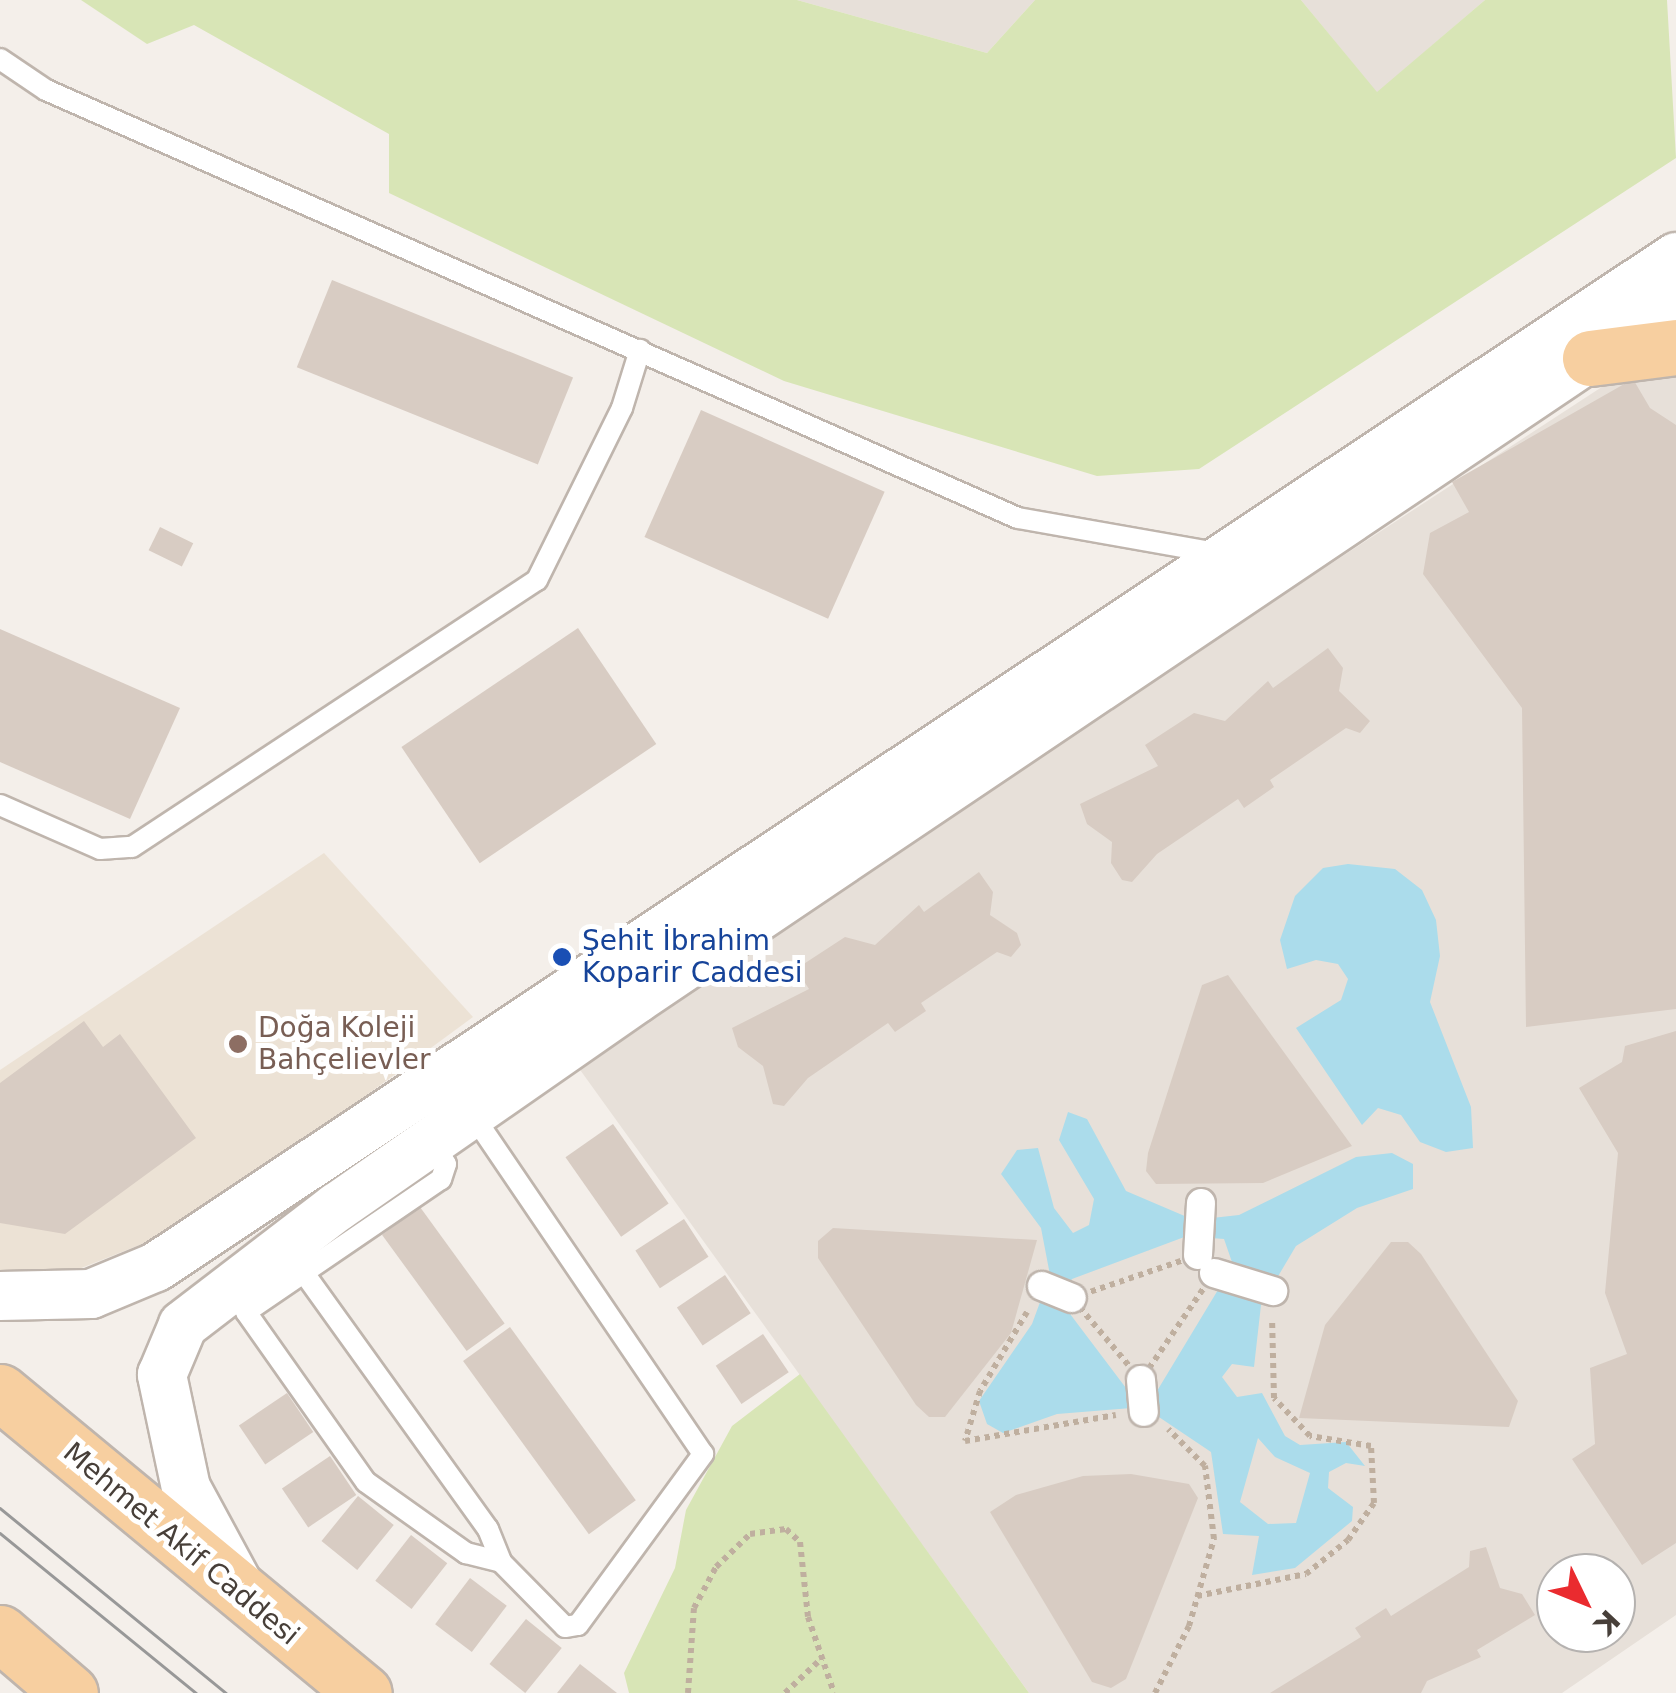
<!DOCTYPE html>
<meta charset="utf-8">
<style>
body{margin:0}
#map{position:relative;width:1676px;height:1693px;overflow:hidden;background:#f4efea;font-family:"DejaVu Sans",sans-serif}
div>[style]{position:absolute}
.residential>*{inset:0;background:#e7e0d9}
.education>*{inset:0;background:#ece2d5}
.green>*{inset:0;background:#d8e5b6}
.water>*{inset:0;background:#abdceb}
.building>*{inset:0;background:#d8ccc3;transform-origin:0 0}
.path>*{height:6px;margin-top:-3px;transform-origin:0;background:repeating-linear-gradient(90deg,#bfaf9f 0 5px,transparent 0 10px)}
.roads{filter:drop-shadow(2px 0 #bfb5ad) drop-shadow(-2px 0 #bfb5ad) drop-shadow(0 2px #bfb5ad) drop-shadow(0 -2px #bfb5ad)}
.service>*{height:20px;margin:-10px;padding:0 10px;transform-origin:10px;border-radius:10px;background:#fff}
.pedestrian>*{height:28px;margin:-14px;padding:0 14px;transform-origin:14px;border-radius:14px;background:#fff}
.tertiary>*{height:48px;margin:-24px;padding:0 24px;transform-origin:24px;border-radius:24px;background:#fff}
.primary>*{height:55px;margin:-27.5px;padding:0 27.5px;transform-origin:27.5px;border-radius:27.5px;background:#f7cfa0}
.tram>*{height:2.5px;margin:-1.25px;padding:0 1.25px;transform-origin:1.25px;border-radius:1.25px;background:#989898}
.dots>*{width:28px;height:28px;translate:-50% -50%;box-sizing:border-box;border:5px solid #fff;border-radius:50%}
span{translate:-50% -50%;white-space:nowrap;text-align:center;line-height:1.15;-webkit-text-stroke:10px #fff;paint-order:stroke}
.transit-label{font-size:28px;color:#164399}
.left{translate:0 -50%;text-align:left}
.education-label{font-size:28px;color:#785e54}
.street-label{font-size:28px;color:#473f39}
.north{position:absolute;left:1536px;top:1553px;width:100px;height:100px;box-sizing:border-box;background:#fff;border:2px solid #b5b2b0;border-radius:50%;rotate:133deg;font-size:28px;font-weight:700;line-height:40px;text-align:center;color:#473f39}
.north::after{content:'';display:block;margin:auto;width:35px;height:45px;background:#ea2b2f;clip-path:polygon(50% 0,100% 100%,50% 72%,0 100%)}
</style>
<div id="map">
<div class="residential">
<i style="clip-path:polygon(797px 0,1035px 0,987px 53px)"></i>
<i style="clip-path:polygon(1301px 0,1485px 0,1377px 93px)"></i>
<i style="clip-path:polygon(evenodd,1676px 363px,1676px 1615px,1562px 1693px,1029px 1693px,578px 1067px,659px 1002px,1634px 366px,1676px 363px,1556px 1573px,1616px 1573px,1616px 1633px,1556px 1633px,1556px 1573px)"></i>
</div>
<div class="education">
<i style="clip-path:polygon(324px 853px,473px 1017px,190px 1225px,56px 1278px,0 1270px,0 1070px)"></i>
</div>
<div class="green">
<i style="clip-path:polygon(81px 0,797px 0,987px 53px,1035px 0,1301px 0,1377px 92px,1485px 0,1667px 0,1676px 158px,1199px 469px,1097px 476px,784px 381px,389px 193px,389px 134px,194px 25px,147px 44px)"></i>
<i style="clip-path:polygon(800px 1374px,1029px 1693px,629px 1693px,624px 1673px,675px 1568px,686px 1510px,732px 1426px)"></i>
</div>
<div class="water">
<i style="clip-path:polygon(1348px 864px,1395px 869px,1422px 890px,1436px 920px,1440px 956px,1430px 1002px,1471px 1107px,1473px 1148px,1446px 1152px,1420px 1142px,1401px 1115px,1378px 1108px,1362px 1125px,1296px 1028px,1341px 1000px,1348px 979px,1338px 964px,1316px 960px,1287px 969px,1280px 940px,1295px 896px,1323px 868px)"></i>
<i style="clip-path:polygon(evenodd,1068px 1112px,1087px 1119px,1126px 1191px,1194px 1220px,1239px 1215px,1356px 1157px,1392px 1153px,1413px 1164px,1413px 1189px,1357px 1208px,1296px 1246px,1261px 1305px,1254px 1367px,1232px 1364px,1222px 1377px,1237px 1397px,1262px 1393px,1285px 1436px,1300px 1445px,1346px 1442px,1365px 1466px,1346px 1463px,1329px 1472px,1328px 1488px,1353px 1507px,1352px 1521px,1295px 1568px,1252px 1575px,1259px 1536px,1223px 1534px,1211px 1452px,1144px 1407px,1057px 1414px,1003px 1433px,987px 1424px,979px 1401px,1032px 1324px,1050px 1275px,1041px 1228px,1001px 1174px,1017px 1150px,1038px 1148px,1054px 1208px,1073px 1233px,1089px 1225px,1094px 1199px,1059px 1140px,1068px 1112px,1187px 1236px,1224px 1239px,1233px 1265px,1157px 1391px,1132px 1396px,1061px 1302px,1072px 1279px,1187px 1236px,1068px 1112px,1258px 1438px,1275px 1457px,1310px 1473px,1296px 1523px,1268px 1524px,1240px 1502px,1258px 1438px)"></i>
</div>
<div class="building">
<i style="left:332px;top:280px;width:260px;height:94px;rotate:22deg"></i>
<i style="clip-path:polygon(1633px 379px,1650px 408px,1676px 425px,1676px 1009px,1526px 1027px,1522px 708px,1423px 574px,1430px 533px,1469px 512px,1452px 482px)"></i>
<i style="left:701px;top:410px;width:201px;height:139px;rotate:24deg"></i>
<i style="left:160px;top:527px;width:37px;height:26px;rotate:26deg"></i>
<i style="left:578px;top:628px;width:140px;height:213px;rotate:56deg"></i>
<i style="clip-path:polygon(0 629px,180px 708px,130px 819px,0 762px)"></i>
<i style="clip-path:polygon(1328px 648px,1343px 668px,1339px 691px,1370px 721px,1360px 733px,1346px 728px,1270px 780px,1274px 787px,1244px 808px,1238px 799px,1157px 854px,1132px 882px,1122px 880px,1111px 863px,1112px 842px,1087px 824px,1080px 804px,1158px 766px,1145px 745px,1194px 713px,1225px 721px,1268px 681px,1273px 688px)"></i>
<i style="clip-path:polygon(979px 872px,993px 892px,990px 915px,1017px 933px,1021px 945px,1011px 957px,997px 952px,921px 1003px,926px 1011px,895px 1032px,888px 1023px,808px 1078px,784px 1106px,773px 1104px,763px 1066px,738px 1047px,732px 1028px,809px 989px,796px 969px,845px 937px,875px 945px,919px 905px,924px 912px)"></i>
<i style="clip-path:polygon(1228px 975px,1352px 1146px,1263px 1183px,1156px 1184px,1146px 1171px,1148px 1153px,1202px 985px)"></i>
<i style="clip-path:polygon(84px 1021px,103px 1047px,120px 1034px,196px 1138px,65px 1234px,0 1223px,0 1083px)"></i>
<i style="clip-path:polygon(1676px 1031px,1676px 1543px,1642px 1565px,1572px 1459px,1595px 1444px,1590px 1368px,1627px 1354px,1605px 1293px,1618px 1153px,1579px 1088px,1622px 1062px,1625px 1046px)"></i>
<i style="left:613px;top:1124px;width:97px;height:58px;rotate:55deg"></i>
<i style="left:420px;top:1207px;width:144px;height:47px;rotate:54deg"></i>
<i style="left:684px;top:1219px;width:45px;height:58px;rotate:57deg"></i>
<i style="clip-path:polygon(833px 1228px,1037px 1240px,1011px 1333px,945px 1417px,929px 1417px,916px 1405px,818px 1258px,818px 1241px)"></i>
<i style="clip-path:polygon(1391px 1242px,1408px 1242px,1421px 1254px,1518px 1401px,1509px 1427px,1299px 1418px,1325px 1325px)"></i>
<i style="left:725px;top:1275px;width:46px;height:58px;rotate:56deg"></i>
<i style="left:510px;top:1327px;width:214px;height:58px;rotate:54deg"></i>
<i style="left:763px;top:1334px;width:46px;height:57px;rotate:56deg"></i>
<i style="left:287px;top:1393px;width:47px;height:58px;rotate:56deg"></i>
<i style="left:330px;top:1456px;width:47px;height:58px;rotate:56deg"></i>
<i style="clip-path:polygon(1131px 1474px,1189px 1484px,1198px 1498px,1126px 1679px,1111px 1688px,1092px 1682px,990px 1512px,1016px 1495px,1083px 1476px)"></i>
<i style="left:358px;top:1496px;width:46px;height:58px;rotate:39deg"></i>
<i style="left:411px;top:1535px;width:46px;height:58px;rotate:38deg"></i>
<i style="clip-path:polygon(1486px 1547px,1500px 1588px,1522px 1594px,1535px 1615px,1477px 1650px,1481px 1657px,1427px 1681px,1421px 1693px,1270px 1693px,1361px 1637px,1355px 1628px,1386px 1608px,1391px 1616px,1469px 1567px,1470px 1551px)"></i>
<i style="left:470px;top:1578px;width:46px;height:58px;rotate:37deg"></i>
<i style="left:526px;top:1619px;width:46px;height:58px;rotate:39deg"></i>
<i style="clip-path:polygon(580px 1664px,617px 1693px,557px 1693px)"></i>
</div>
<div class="path">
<i style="left:1198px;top:1255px;width:24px;rotate:48deg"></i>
<i style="left:1214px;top:1273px;width:130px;rotate:124.3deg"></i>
<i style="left:1141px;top:1380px;width:107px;rotate:-130.1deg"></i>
<i style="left:1072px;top:1298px;width:133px;rotate:-18.8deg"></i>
<i style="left:1027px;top:1312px;width:92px;rotate:120.7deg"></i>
<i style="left:980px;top:1391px;width:52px;rotate:106.7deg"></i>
<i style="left:965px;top:1441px;width:153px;rotate:-9.8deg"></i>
<i style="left:1197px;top:1596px;width:111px;rotate:-11.4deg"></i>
<i style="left:1306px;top:1574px;width:54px;rotate:-39deg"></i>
<i style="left:1348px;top:1540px;width:45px;rotate:-54.9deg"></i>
<i style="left:1374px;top:1503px;width:57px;rotate:-93deg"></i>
<i style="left:1371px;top:1446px;width:62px;rotate:-170.7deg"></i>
<i style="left:1310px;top:1436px;width:52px;rotate:-133.5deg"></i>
<i style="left:1274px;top:1398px;width:80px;rotate:-91.4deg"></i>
<i style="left:688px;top:1693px;width:85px;rotate:-86deg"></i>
<i style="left:694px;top:1608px;width:47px;rotate:-61.8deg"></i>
<i style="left:716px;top:1567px;width:47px;rotate:-44.1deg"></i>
<i style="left:750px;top:1534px;width:36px;rotate:-8deg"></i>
<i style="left:786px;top:1529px;width:19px;rotate:43deg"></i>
<i style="left:800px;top:1542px;width:75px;rotate:83.9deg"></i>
<i style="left:808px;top:1617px;width:80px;rotate:71.1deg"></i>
<i style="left:785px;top:1693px;width:51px;rotate:-43.4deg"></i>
<i style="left:1155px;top:1693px;width:75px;rotate:-63.1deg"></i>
<i style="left:1189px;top:1626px;width:91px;rotate:-74deg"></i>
<i style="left:1214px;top:1539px;width:74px;rotate:-97deg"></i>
<i style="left:1205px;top:1466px;width:52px;rotate:-135deg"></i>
</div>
<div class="roads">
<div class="service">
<i style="left:0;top:59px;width:55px;rotate:34deg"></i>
<i style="left:46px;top:90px;width:1062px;rotate:23.77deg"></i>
<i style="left:1018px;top:518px;width:202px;rotate:10deg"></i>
<i style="left:0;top:805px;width:109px;rotate:23.7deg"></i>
<i style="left:100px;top:849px;width:32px;rotate:-4deg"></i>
<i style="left:132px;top:847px;width:485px;rotate:-33.4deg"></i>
<i style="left:537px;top:580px;width:192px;rotate:-63.7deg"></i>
<i style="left:622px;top:408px;width:61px;rotate:-72.8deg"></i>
<i style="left:432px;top:1141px;width:27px;rotate:59deg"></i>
<i style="left:446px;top:1164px;width:16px;rotate:108deg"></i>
<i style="left:441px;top:1179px;width:236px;rotate:145.7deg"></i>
<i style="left:246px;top:1312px;width:208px;rotate:54.8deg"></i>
<i style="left:366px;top:1482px;width:123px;rotate:35.4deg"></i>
<i style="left:466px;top:1553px;width:36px;rotate:14deg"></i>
<i style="left:304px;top:1273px;width:315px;rotate:54.3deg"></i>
<i style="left:488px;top:1529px;width:35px;rotate:68deg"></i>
<i style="left:501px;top:1562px;width:91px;rotate:45.4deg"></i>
<i style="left:565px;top:1627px;width:13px;rotate:-9deg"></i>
<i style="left:578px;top:1625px;width:212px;rotate:-53.8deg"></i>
<i style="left:703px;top:1454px;width:412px;rotate:-124.2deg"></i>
</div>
<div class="pedestrian">
<i style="left:1198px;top:1255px;width:52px;rotate:-86.7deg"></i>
<i style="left:1214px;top:1273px;width:62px;rotate:17deg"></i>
<i style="left:1042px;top:1286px;width:32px;rotate:22deg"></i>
<i style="left:1141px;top:1380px;width:32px;rotate:85deg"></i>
</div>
<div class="tertiary">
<i style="left:0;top:1296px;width:91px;rotate:-1.3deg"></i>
<i style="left:91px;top:1294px;width:70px;rotate:-22.6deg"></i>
<i style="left:156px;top:1267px;width:1825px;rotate:-33.6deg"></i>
<i style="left:238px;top:1584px;width:109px;rotate:-118.4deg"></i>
<i style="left:186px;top:1488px;width:116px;rotate:-102deg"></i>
<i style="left:162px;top:1375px;width:54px;rotate:-67.2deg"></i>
<i style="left:183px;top:1325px;width:194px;rotate:-37.5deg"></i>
<i style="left:337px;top:1207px;width:364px;rotate:-34.8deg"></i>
<i style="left:636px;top:999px;width:1254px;rotate:-33.94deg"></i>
</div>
<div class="primary">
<i style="left:1590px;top:358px;width:87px;rotate:-7.3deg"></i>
<i style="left:0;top:1392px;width:472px;rotate:39.6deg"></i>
<i style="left:0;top:1633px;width:92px;rotate:40.6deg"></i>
</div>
</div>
<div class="tram">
<i style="left:0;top:1508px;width:292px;rotate:39.3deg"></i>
<i style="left:0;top:1533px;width:253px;rotate:39.2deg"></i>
</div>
<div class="dots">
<i style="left:562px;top:957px;background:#1a4fb4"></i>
<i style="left:238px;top:1044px;background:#8d6e63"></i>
</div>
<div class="transit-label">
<span class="left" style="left:582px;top:957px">Şehit İbrahim<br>Koparir Caddesi</span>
</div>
<div class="education-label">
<span class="left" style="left:258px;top:1044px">Doğa Koleji<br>Bahçelievler</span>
</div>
<div class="street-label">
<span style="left:181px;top:1544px;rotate:40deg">Mehmet Akif Caddesi</span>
</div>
<div class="north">K</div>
</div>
